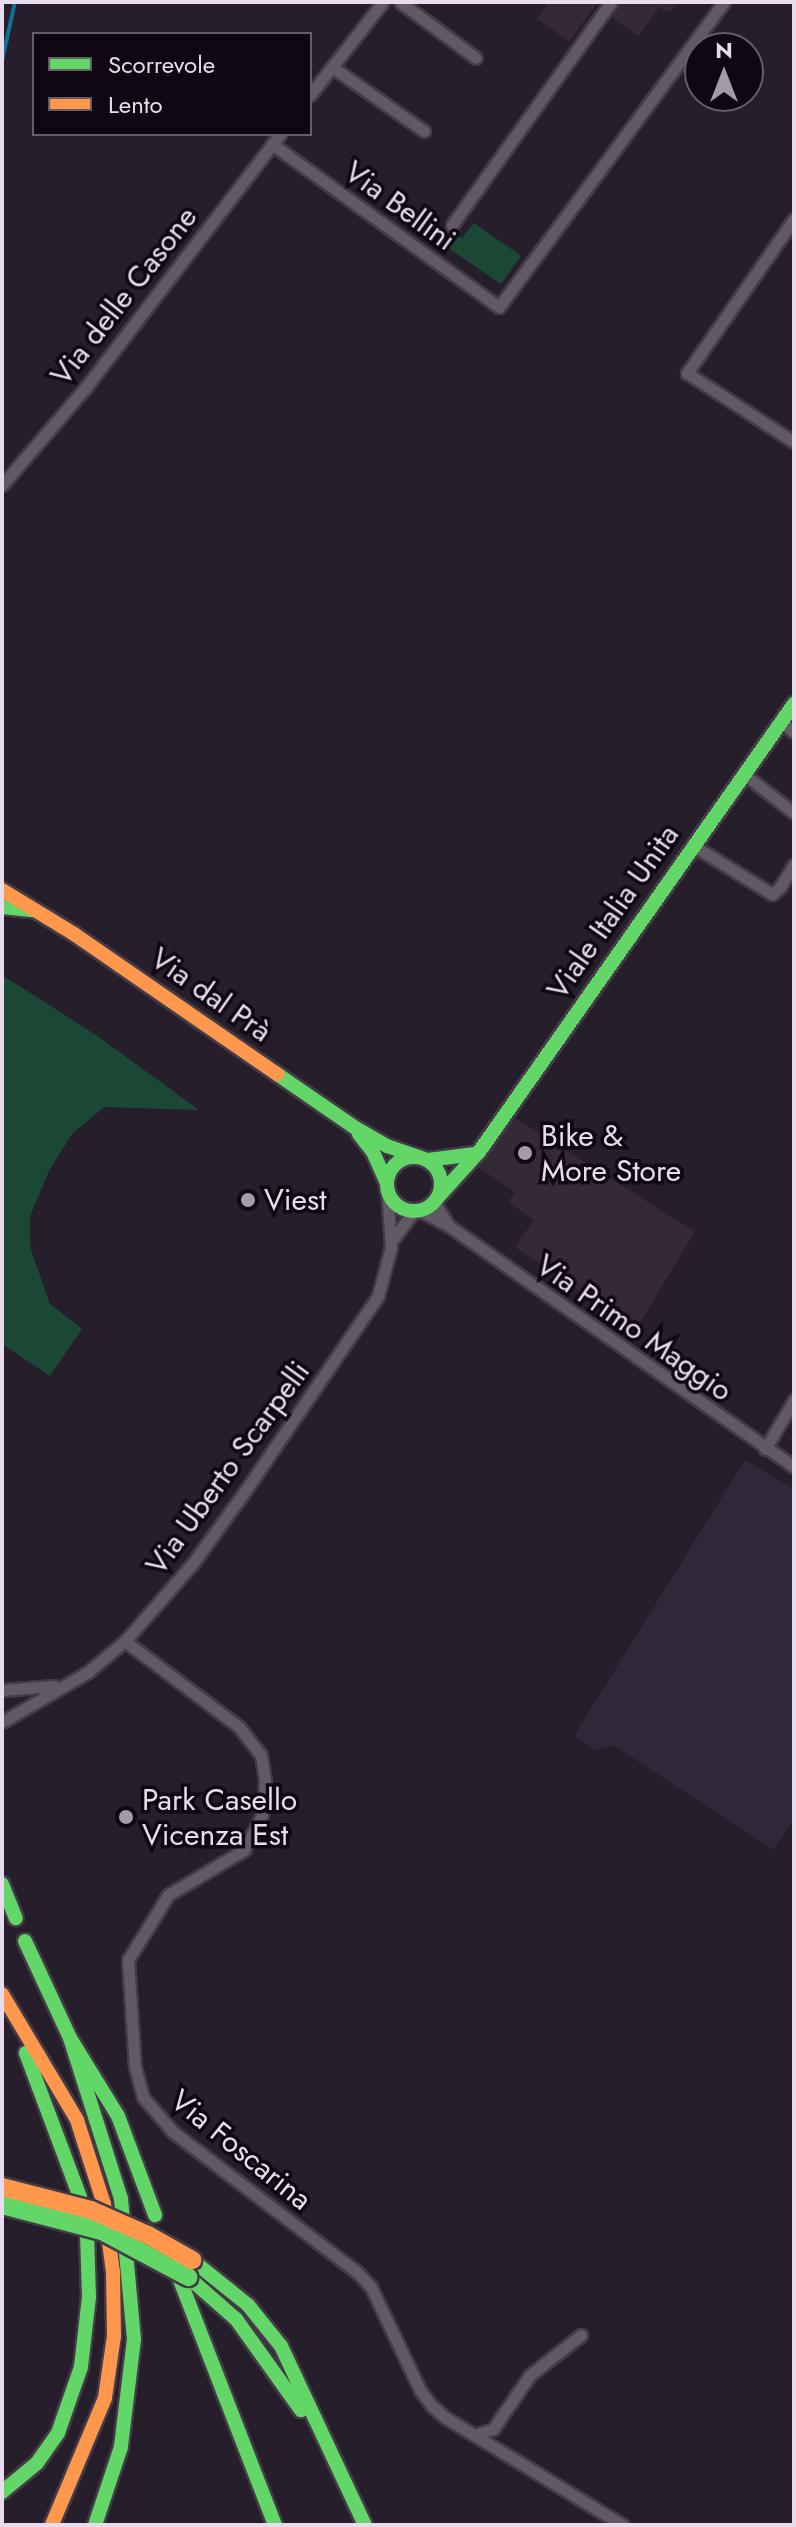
<!DOCTYPE html>
<meta charset="utf-8">
<style>
body{margin:0}
#map{position:relative;width:796px;height:2527px;overflow:hidden;background:#271e2b;font-family:Jost,sans-serif}
div>[style]{position:absolute}
.commercial>*{inset:0;background:#2e2838}
.industrial>*{inset:0;background:#362937}
.green>*{inset:0;background:#1b4835}
.stream>*{height:4px;margin:-2px;padding:0 2px;transform-origin:2px;border-radius:2px;background:#107093}
.roads{filter:drop-shadow(2px 0 #433b47) drop-shadow(-2px 0 #433b47) drop-shadow(0 2px #433b47) drop-shadow(0 -2px #433b47)}
.street>*{height:11px;margin:-5.5px;padding:0 5.5px;transform-origin:5.5px;border-radius:5.5px;background:#615a64}
.fast>*{height:14px;margin:-7px;padding:0 7px;transform-origin:7px;border-radius:7px;background:#63d668}
.fast>.ring{margin:-7px;padding:0;box-sizing:content-box;background:none;border:14px solid #63d668;border-radius:50%}
.slow>*{height:14px;margin:-7px;padding:0 7px;transform-origin:7px;border-radius:7px;background:#ff974d}
.bridges{filter:drop-shadow(2px 0 #433b47) drop-shadow(-2px 0 #433b47) drop-shadow(0 2px #433b47) drop-shadow(0 -2px #433b47)}
.fast-bridge>*{height:18px;margin:-9px;padding:0 9px;transform-origin:9px;border-radius:9px;background:#63d668}
.slow-bridge>*{height:18px;margin:-9px;padding:0 9px;transform-origin:9px;border-radius:9px;background:#ff974d}
.dots>*{width:22px;height:22px;translate:-50% -50%;box-sizing:border-box;border:4px solid #0f0711;border-radius:50%}
span{translate:-50% -50%;white-space:nowrap;text-align:center;line-height:1.15;-webkit-text-stroke:7px #0f0711;paint-order:stroke}
.street-label{font-size:30px;color:#e9dded}
.poi-label{font-size:30px;color:#e9dded}
.left{translate:0 -50%;text-align:left}
.frame{position:absolute;inset:0;border:4px solid #e9dded;pointer-events:none}
.legend{position:absolute;left:32px;top:32px;width:280px;height:104px;box-sizing:border-box;background:#0f0711;border:2px solid #665d69;margin:0;padding:10px 14px;list-style:none;font-size:24px;color:#e9dded}
.legend li{display:flex;align-items:center;gap:16px;height:40px}
.legend b{width:40px;border:2px solid #665d69}
.north{position:absolute;left:684px;top:32px;width:80px;height:80px;box-sizing:border-box;background:#0f0711;border:2px solid #665d69;border-radius:50%;rotate:0deg;font-size:22px;font-weight:700;line-height:32px;text-align:center;color:#e9dded}
.north::after{content:'';display:block;margin:auto;width:28px;height:36px;background:#a59aa9;clip-path:polygon(50% 0,100% 100%,50% 72%,0 100%)}
</style>
<div id="map">
<div class="commercial">
<i style="clip-path:polygon(745px 1460px,794px 1489px,794px 1819px,774px 1850px,613px 1745px,596px 1750px,574px 1736px)"></i>
</div>
<div class="industrial">
<i style="clip-path:polygon(549px 2px,598px 2px,569px 41px,537px 19px)"></i>
<i style="clip-path:polygon(610px 2px,678px 2px,670px 12px,659px 7px,638px 36px,604px 12px)"></i>
<i style="clip-path:polygon(513px 1117px,695px 1232px,636px 1329px,515px 1247px,534px 1220px,508px 1202px,515px 1192px,478px 1167px)"></i>
</div>
<div class="green">
<i style="clip-path:polygon(474px 223px,521px 256px,501px 284px,438px 241px,447px 228px,462px 238px)"></i>
<i style="clip-path:polygon(2px 975px,96px 1035px,199px 1110px,104px 1107px,72px 1134px,49px 1171px,30px 1216px,30px 1247px,50px 1304px,82px 1329px,50px 1376px,2px 1344px)"></i>
</div>
<div class="stream">
<i style="left:2px;top:61px;width:60px;rotate:-77.6deg"></i>
</div>
<div class="roads">
<div class="street">
<i style="left:400px;top:2px;width:94px;rotate:36.4deg"></i>
<i style="left:332px;top:67px;width:112px;rotate:34.8deg"></i>
<i style="left:310px;top:95px;width:118px;rotate:-51.9deg"></i>
<i style="left:272px;top:144px;width:279px;rotate:35.7deg"></i>
<i style="left:499px;top:307px;width:379px;rotate:-53.6deg"></i>
<i style="left:794px;top:219px;width:188px;rotate:124.8deg"></i>
<i style="left:687px;top:373px;width:127px;rotate:32.8deg"></i>
<i style="left:452px;top:225px;width:274px;rotate:-54.5deg"></i>
<i style="left:2px;top:485px;width:129px;rotate:-49.4deg"></i>
<i style="left:86px;top:387px;width:319px;rotate:-52.5deg"></i>
<i style="left:781px;top:722px;width:16px;rotate:38deg"></i>
<i style="left:744px;top:774px;width:63px;rotate:38deg"></i>
<i style="left:694px;top:846px;width:92px;rotate:31.6deg"></i>
<i style="left:772px;top:894px;width:11px;rotate:-41deg"></i>
<i style="left:780px;top:887px;width:26px;rotate:-58deg"></i>
<i style="left:434px;top:1202px;width:28px;rotate:58deg"></i>
<i style="left:419px;top:1210px;width:34px;rotate:28deg"></i>
<i style="left:449px;top:1226px;width:421px;rotate:34.9deg"></i>
<i style="left:393px;top:1239px;width:35px;rotate:-53deg"></i>
<i style="left:765px;top:1449px;width:57px;rotate:-59.4deg"></i>
<i style="left:125px;top:1641px;width:143px;rotate:37deg"></i>
<i style="left:239px;top:1727px;width:36px;rotate:52deg"></i>
<i style="left:261px;top:1755px;width:26px;rotate:81deg"></i>
<i style="left:265px;top:1781px;width:34px;rotate:95deg"></i>
<i style="left:262px;top:1815px;width:39px;rotate:117deg"></i>
<i style="left:244px;top:1850px;width:88px;rotate:149.4deg"></i>
<i style="left:168px;top:1895px;width:76px;rotate:121.6deg"></i>
<i style="left:128px;top:1960px;width:107px;rotate:86.3deg"></i>
<i style="left:135px;top:2067px;width:31px;rotate:75deg"></i>
<i style="left:143px;top:2097px;width:46px;rotate:49.4deg"></i>
<i style="left:173px;top:2132px;width:231px;rotate:37.3deg"></i>
<i style="left:357px;top:2272px;width:21px;rotate:47deg"></i>
<i style="left:371px;top:2287px;width:114px;rotate:64.6deg"></i>
<i style="left:420px;top:2390px;width:20px;rotate:53deg"></i>
<i style="left:432px;top:2406px;width:18px;rotate:41deg"></i>
<i style="left:446px;top:2418px;width:207px;rotate:31.2deg"></i>
<i style="left:2px;top:1690px;width:52px;rotate:-4.4deg"></i>
<i style="left:2px;top:1722px;width:99px;rotate:-30.2deg"></i>
<i style="left:88px;top:1672px;width:48px;rotate:-40deg"></i>
<i style="left:125px;top:1641px;width:103px;rotate:-48.9deg"></i>
<i style="left:193px;top:1563px;width:85px;rotate:-54.1deg"></i>
<i style="left:243px;top:1494px;width:240px;rotate:-55.7deg"></i>
<i style="left:378px;top:1296px;width:51px;rotate:-75.1deg"></i>
<i style="left:391px;top:1247px;width:57px;rotate:-94deg"></i>
<i style="left:475px;top:2435px;width:19px;rotate:-18deg"></i>
<i style="left:493px;top:2429px;width:65px;rotate:-55.6deg"></i>
<i style="left:530px;top:2375px;width:65px;rotate:-38.1deg"></i>
</div>
<div class="fast">
<i style="left:2px;top:907px;width:31px;rotate:6deg"></i>
<i style="left:277px;top:1074px;width:93px;rotate:34.5deg"></i>
<i style="left:354px;top:1127px;width:38px;rotate:30deg"></i>
<i style="left:387px;top:1146px;width:34px;rotate:19deg"></i>
<i style="left:359px;top:1134px;width:23px;rotate:52deg"></i>
<i style="left:373px;top:1152px;width:32px;rotate:66deg"></i>
<i class="ring" style="left:387px;top:1157px;width:40px;height:40px"></i>
<i style="left:428px;top:1160px;width:47px;rotate:-7.3deg"></i>
<i style="left:438px;top:1197px;width:61px;rotate:-47.7deg"></i>
<i style="left:479px;top:1152px;width:548px;rotate:-54.89deg"></i>
<i style="left:2px;top:1884px;width:37px;rotate:68deg"></i>
<i style="left:25px;top:1941px;width:107px;rotate:65.1deg"></i>
<i style="left:70px;top:2038px;width:92px;rotate:58.4deg"></i>
<i style="left:118px;top:2116px;width:106px;rotate:69.5deg"></i>
<i style="left:70px;top:2038px;width:169px;rotate:72.4deg"></i>
<i style="left:121px;top:2199px;width:141px;rotate:84.7deg"></i>
<i style="left:134px;top:2339px;width:109px;rotate:96.9deg"></i>
<i style="left:121px;top:2447px;width:82px;rotate:108.4deg"></i>
<i style="left:192px;top:2260px;width:72px;rotate:38.8deg"></i>
<i style="left:248px;top:2305px;width:53px;rotate:51.2deg"></i>
<i style="left:281px;top:2346px;width:198px;rotate:64.9deg"></i>
<i style="left:178px;top:2275px;width:268px;rotate:68.8deg"></i>
<i style="left:188px;top:2277px;width:64px;rotate:41.2deg"></i>
<i style="left:236px;top:2319px;width:112px;rotate:54.5deg"></i>
<i style="left:2px;top:2492px;width:45px;rotate:-39.6deg"></i>
<i style="left:37px;top:2463px;width:37px;rotate:-55deg"></i>
<i style="left:58px;top:2433px;width:70px;rotate:-70.8deg"></i>
<i style="left:81px;top:2367px;width:70px;rotate:-83.5deg"></i>
<i style="left:89px;top:2297px;width:63px;rotate:-91.8deg"></i>
<i style="left:87px;top:2234px;width:38px;rotate:-101deg"></i>
<i style="left:80px;top:2197px;width:154px;rotate:-110.6deg"></i>
</div>
<div class="slow">
<i style="left:2px;top:890px;width:84px;rotate:31.4deg"></i>
<i style="left:74px;top:934px;width:247px;rotate:34.6deg"></i>
<i style="left:2px;top:1994px;width:147px;rotate:59.2deg"></i>
<i style="left:77px;top:2120px;width:88px;rotate:72.2deg"></i>
<i style="left:104px;top:2204px;width:69px;rotate:82.5deg"></i>
<i style="left:113px;top:2272px;width:64px;rotate:89.1deg"></i>
<i style="left:114px;top:2336px;width:63px;rotate:98.3deg"></i>
<i style="left:105px;top:2398px;width:138px;rotate:112.7deg"></i>
</div>
</div>
<div class="bridges">
<div class="fast-bridge">
<i style="left:2px;top:2205px;width:103px;rotate:14.6deg"></i>
<i style="left:102px;top:2231px;width:98px;rotate:28.1deg"></i>
</div>
<div class="slow-bridge">
<i style="left:2px;top:2187px;width:92px;rotate:14.5deg"></i>
<i style="left:91px;top:2210px;width:62px;rotate:23.7deg"></i>
<i style="left:148px;top:2235px;width:51px;rotate:29.6deg"></i>
</div>
</div>
<div class="dots">
<i style="left:525px;top:1153px;background:#a59aa9"></i>
<i style="left:248px;top:1200px;background:#a59aa9"></i>
<i style="left:126px;top:1817px;background:#a59aa9"></i>
</div>
<div class="street-label">
<span style="left:400px;top:206px;rotate:36deg">Via Bellini</span>
<span style="left:124px;top:296px;rotate:-52deg">Via delle Casone</span>
<span style="left:613px;top:912px;rotate:-55deg">Viale Italia Unita</span>
<span style="left:211px;top:995px;rotate:35deg">Via dal Prà</span>
<span style="left:634px;top:1328px;rotate:35deg">Via Primo Maggio</span>
<span style="left:228px;top:1468px;rotate:-54deg">Via Uberto Scarpelli</span>
<span style="left:241px;top:2150px;rotate:39deg">Via Foscarina</span>
</div>
<div class="poi-label">
<span class="left" style="left:541px;top:1153px">Bike &amp;<br>More Store</span>
<span class="left" style="left:264px;top:1200px">Viest</span>
<span class="left" style="left:142px;top:1817px">Park Casello<br>Vicenza Est</span>
</div>
<div class="frame"></div>
<ul class="legend">
<li><b style="height:10px;background:#63d668"></b>Scorrevole</li>
<li><b style="height:10px;background:#ff974d"></b>Lento</li>
</ul>
<div class="north">N</div>
</div>
